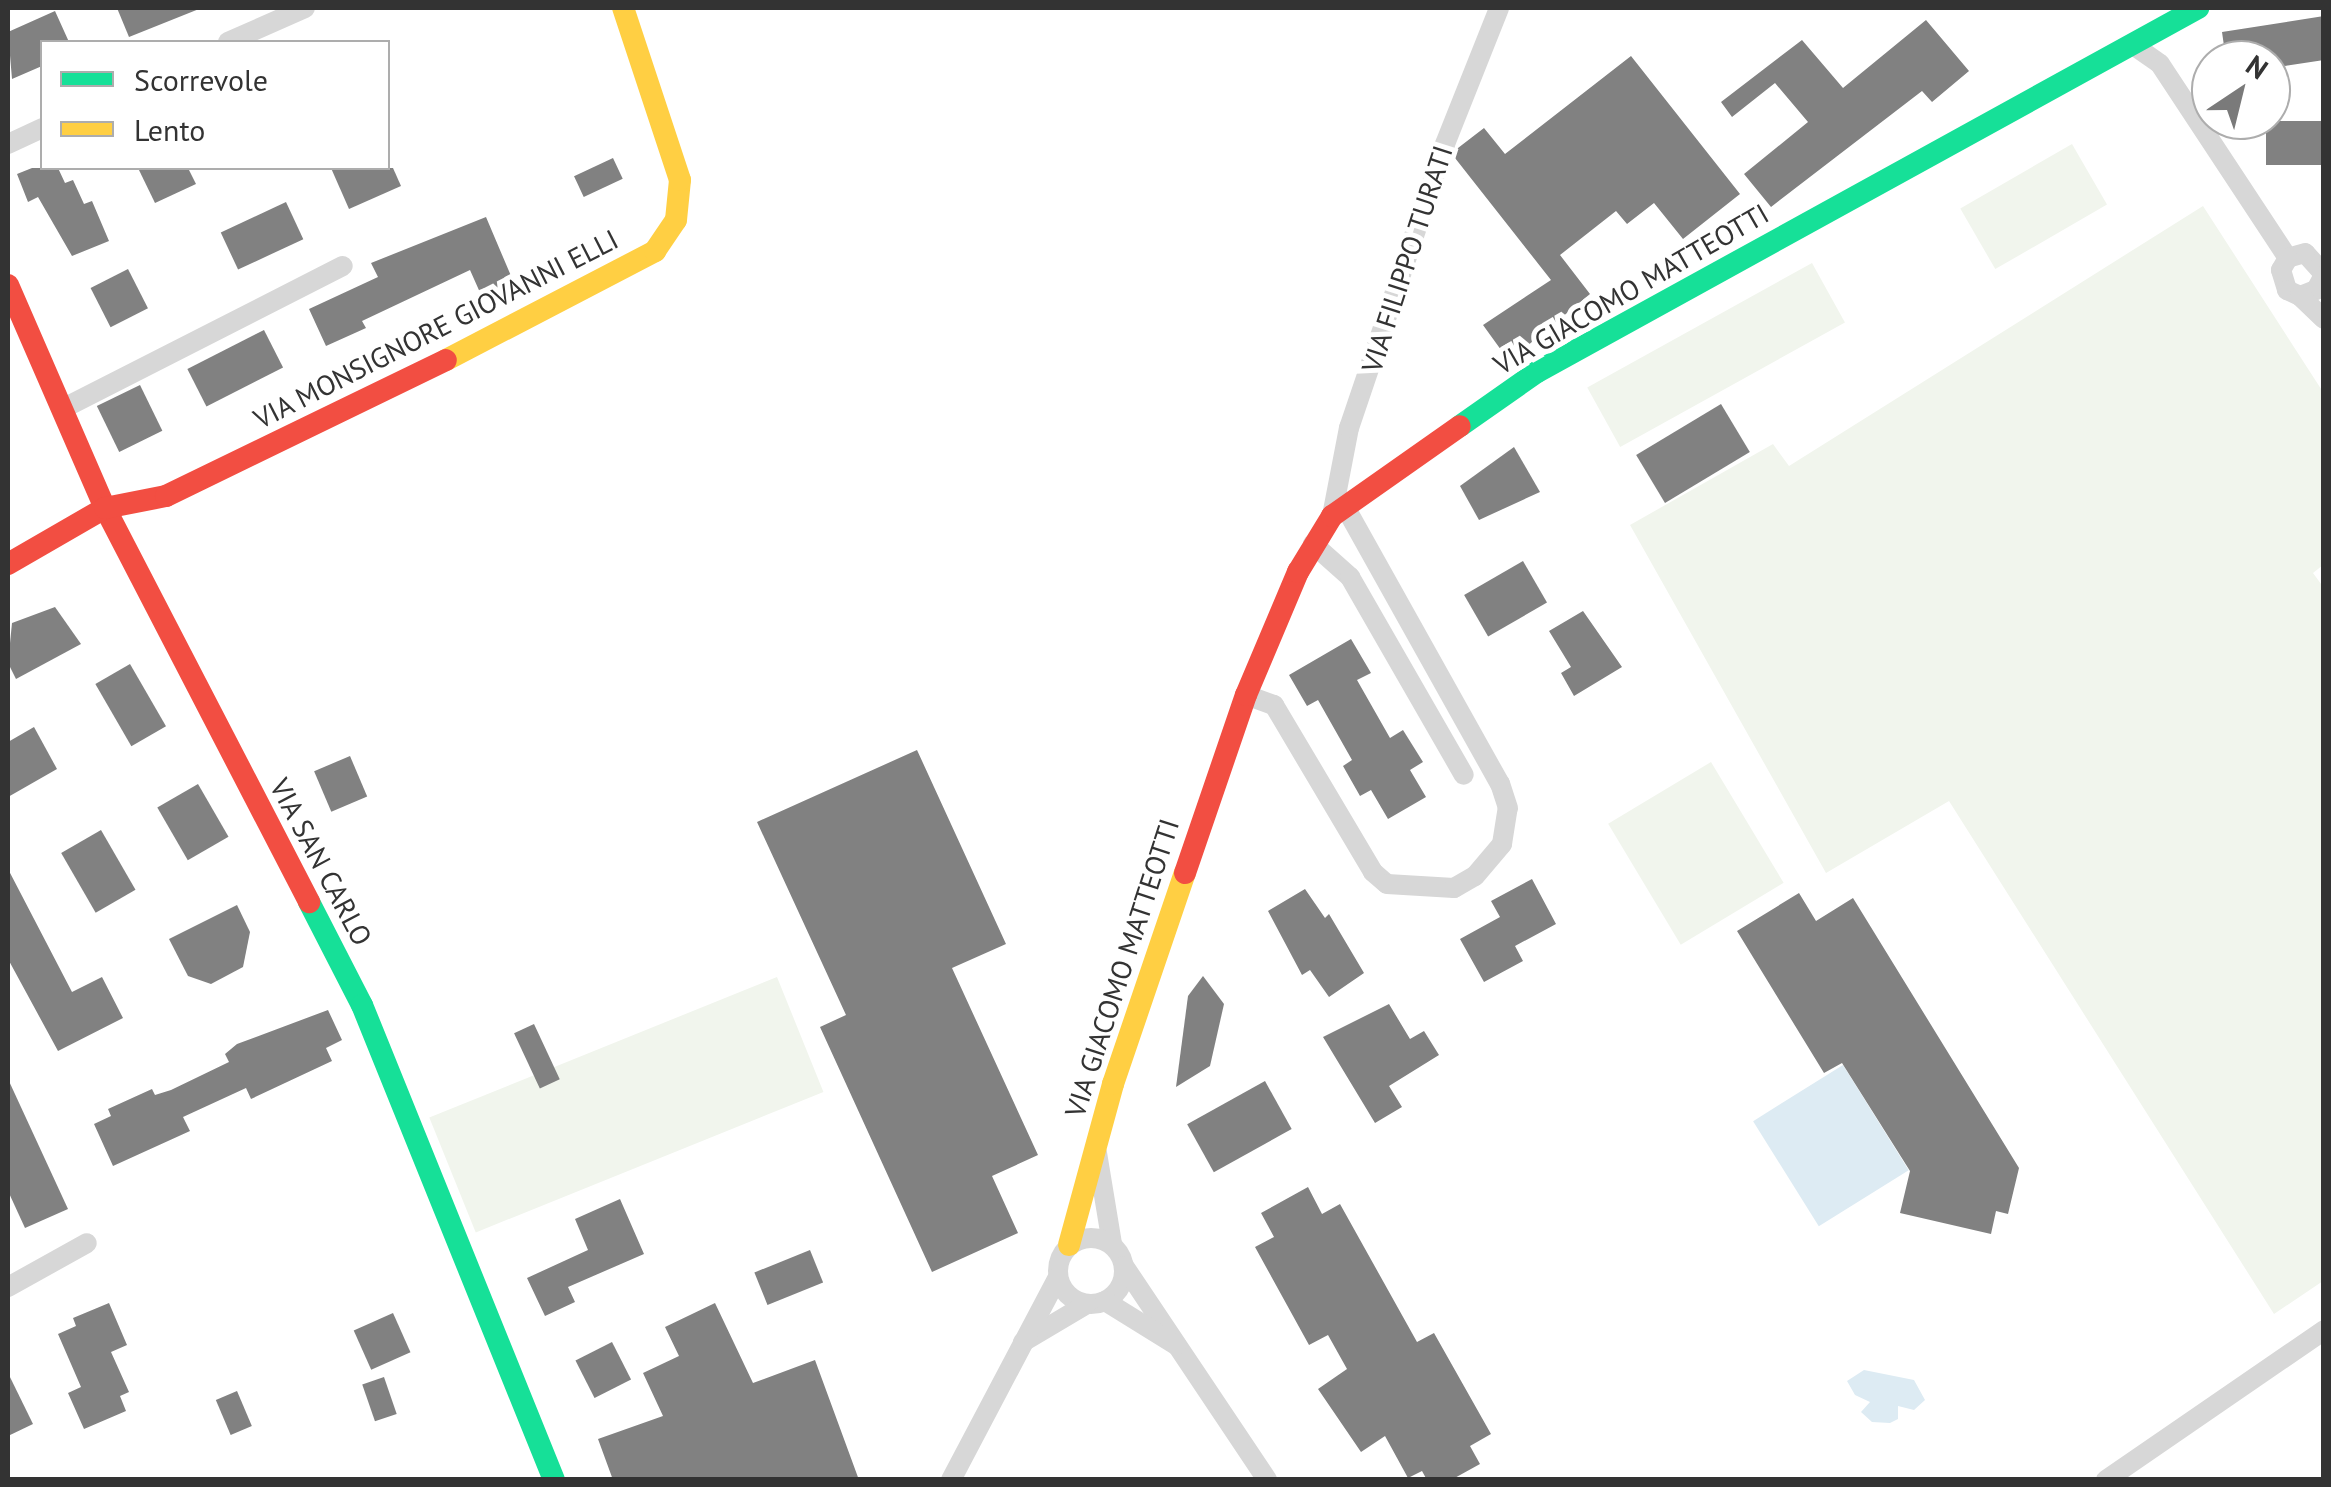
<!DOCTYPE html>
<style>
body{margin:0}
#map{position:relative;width:2331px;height:1487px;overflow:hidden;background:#fff;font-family:"PT Sans",sans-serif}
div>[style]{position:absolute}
.green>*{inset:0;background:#f1f5ed;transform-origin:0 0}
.water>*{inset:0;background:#ddebf3;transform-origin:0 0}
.building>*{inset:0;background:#818181;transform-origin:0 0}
.street>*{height:20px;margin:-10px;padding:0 10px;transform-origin:10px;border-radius:10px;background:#d7d7d7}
.street>.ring{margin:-10px;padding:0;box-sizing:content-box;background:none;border:20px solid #d7d7d7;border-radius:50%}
.fast>*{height:22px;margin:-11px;padding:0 11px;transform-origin:11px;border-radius:11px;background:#16e098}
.slow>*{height:22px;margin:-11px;padding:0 11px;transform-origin:11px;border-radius:11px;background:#ffcf43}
.jam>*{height:22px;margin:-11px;padding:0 11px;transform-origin:11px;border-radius:11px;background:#f24e42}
span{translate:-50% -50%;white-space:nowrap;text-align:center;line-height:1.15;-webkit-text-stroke:10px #fff;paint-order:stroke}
.street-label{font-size:28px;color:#333}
.frame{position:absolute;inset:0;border:10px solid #333;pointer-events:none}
.legend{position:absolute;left:40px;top:40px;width:350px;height:130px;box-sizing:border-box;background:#fff;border:2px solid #adadad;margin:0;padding:12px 18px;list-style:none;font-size:30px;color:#333}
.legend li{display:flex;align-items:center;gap:20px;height:50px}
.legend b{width:50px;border:2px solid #adadad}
.north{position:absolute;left:2191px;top:40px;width:100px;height:100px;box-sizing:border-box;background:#fff;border:2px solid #adadad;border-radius:50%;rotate:35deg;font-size:28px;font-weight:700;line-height:40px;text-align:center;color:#333}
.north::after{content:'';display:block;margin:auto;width:35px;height:45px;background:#7a7a7a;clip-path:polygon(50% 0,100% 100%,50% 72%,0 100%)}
</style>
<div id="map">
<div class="green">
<i style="left:2072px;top:144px;width:70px;height:129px;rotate:60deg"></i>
<i style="clip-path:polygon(2203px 206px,2323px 392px,2323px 565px,2313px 573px,2324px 588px,2323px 1281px,2274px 1314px,1949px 801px,1826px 873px,1630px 525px,1773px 444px,1789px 466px)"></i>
<i style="left:1812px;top:263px;width:68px;height:257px;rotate:61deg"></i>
<i style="left:1711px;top:762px;width:141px;height:120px;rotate:59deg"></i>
<i style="left:777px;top:977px;width:124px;height:375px;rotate:68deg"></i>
</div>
<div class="water">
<i style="left:1843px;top:1065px;width:124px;height:106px;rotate:58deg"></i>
<i style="clip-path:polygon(1864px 1370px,1914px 1380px,1925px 1400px,1914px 1410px,1898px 1406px,1898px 1419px,1890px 1423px,1872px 1422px,1861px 1412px,1870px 1402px,1855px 1395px,1847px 1381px)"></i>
</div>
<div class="building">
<i style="clip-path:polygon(117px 8px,199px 8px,199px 9px,129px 37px)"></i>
<i style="clip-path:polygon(55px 11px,69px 42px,42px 42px,42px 66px,12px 79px,8px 32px)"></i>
<i style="clip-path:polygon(2324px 16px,2324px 60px,2271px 68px,2271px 60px,2226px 60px,2222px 32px)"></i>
<i style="clip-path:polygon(1926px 20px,1969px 71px,1932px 102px,1922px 91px,1771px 207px,1744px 174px,1808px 122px,1775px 83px,1732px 117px,1721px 102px,1802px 40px,1843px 88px)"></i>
<i style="clip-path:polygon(1631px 56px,1740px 194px,1683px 239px,1654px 203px,1627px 224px,1616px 211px,1560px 255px,1590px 294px,1509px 361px,1483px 325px,1551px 280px,1455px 158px,1458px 148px,1484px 128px,1505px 154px)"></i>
<i style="left:2324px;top:121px;width:44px;height:58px;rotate:90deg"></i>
<i style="left:613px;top:158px;width:23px;height:43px;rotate:65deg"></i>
<i style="clip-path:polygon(32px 168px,58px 168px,65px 183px,73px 180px,84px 204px,92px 201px,109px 241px,72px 256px,38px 197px,28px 202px,17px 174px)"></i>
<i style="clip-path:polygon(138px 168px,188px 168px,196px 184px,155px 203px)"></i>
<i style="clip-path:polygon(331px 168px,393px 168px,401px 186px,349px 209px)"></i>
<i style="left:286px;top:202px;width:41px;height:72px;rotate:65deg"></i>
<i style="clip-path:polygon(486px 217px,514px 283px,482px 297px,470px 270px,362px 321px,366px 328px,326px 346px,309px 309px,378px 277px,371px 263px)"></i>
<i style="left:128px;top:269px;width:44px;height:42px;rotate:63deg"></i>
<i style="left:264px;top:330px;width:42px;height:86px;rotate:63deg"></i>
<i style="left:140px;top:385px;width:51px;height:48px;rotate:64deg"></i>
<i style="left:1721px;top:404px;width:56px;height:99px;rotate:59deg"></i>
<i style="clip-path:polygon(1514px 447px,1540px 492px,1479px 520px,1460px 486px)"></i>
<i style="left:1523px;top:561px;width:48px;height:68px;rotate:60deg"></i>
<i style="clip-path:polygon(55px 607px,81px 644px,16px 679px,8px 663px,12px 623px)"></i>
<i style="clip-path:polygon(1583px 611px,1622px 667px,1574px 696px,1561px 673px,1571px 667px,1549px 631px)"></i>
<i style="clip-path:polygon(1351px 639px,1371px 673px,1357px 680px,1390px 738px,1403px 730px,1423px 762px,1410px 770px,1426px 797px,1388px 819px,1371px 790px,1360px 796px,1343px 766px,1352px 760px,1318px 700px,1307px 706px,1289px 675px)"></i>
<i style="left:130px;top:664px;width:72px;height:40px;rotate:60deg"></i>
<i style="clip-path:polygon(34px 727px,57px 769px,8px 797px,8px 742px)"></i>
<i style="clip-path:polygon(917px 750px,1006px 944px,952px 968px,1038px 1155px,992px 1176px,1018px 1233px,932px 1272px,820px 1027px,846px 1015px,757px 822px)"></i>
<i style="left:350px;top:756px;width:44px;height:39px;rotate:67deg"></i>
<i style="left:198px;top:784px;width:61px;height:47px;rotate:60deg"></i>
<i style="left:101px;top:830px;width:69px;height:46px;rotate:60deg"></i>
<i style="clip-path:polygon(8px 869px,72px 992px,102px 977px,123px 1018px,58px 1051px,8px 959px)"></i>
<i style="clip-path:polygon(1532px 879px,1556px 924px,1515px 946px,1523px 961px,1484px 982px,1460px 939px,1500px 917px,1491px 901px)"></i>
<i style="clip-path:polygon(1305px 889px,1325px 918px,1329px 914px,1364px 973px,1329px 997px,1310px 970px,1302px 975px,1268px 911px)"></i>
<i style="clip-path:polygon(1799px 893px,1816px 921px,1853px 898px,2019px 1168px,2008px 1214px,1996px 1211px,1991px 1234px,1900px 1213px,1910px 1171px,1842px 1063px,1824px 1073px,1737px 931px)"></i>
<i style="clip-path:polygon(237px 905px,250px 932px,243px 967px,211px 984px,188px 976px,169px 939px)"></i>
<i style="clip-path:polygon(1203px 976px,1224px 1004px,1210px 1066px,1176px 1087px,1188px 996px)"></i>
<i style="clip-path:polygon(1389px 1004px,1410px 1039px,1424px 1031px,1439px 1055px,1389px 1086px,1402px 1107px,1375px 1123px,1323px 1037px)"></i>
<i style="clip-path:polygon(328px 1010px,342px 1040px,326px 1048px,332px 1061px,251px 1099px,246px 1088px,183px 1117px,190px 1131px,113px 1166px,94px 1124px,111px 1116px,108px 1109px,152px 1089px,155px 1095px,171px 1090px,229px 1062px,225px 1054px,237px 1044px)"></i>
<i style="left:534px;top:1024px;width:61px;height:22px;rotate:65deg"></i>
<i style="clip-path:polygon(8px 1079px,68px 1209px,25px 1228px,8px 1191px)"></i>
<i style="left:1265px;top:1081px;width:55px;height:89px;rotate:61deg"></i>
<i style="clip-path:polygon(1308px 1187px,1322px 1214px,1340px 1204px,1417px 1342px,1434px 1333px,1491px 1434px,1470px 1446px,1480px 1464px,1451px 1480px,1427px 1480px,1422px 1471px,1408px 1478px,1385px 1436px,1361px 1452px,1318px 1389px,1347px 1369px,1328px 1335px,1309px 1345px,1255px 1247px,1274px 1237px,1261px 1213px)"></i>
<i style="clip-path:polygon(620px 1199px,644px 1254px,568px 1287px,575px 1302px,545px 1316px,527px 1278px,588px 1250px,575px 1219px)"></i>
<i style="left:810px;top:1250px;width:35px;height:60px;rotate:68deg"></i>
<i style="clip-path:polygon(109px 1303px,127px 1345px,111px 1352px,129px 1392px,120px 1396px,126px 1411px,84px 1429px,68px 1393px,81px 1387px,58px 1334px,76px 1326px,73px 1318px)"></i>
<i style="clip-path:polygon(715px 1303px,753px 1383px,815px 1360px,859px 1480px,613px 1480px,598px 1439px,663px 1416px,643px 1373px,679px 1356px,665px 1327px)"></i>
<i style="left:393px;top:1313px;width:43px;height:43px;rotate:66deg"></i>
<i style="left:612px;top:1342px;width:42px;height:41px;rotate:63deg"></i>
<i style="clip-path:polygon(8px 1373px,33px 1424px,8px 1436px)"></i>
<i style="left:384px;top:1377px;width:39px;height:23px;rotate:71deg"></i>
<i style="left:237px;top:1391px;width:38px;height:23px;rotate:67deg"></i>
</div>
<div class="street">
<i style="left:228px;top:42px;width:84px;rotate:-23.8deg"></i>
<i style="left:2136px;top:47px;width:29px;rotate:35deg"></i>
<i style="left:2160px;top:64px;width:232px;rotate:56.6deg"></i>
<i style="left:8px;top:144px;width:38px;rotate:-25deg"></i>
<i style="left:2324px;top:274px;width:28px;rotate:-132deg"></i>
<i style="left:2305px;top:253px;width:18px;rotate:164deg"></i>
<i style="left:2288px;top:258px;width:14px;rotate:120deg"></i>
<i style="left:2281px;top:270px;width:21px;rotate:73deg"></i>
<i style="left:2287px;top:290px;width:14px;rotate:25deg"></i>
<i style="left:2300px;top:296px;width:17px;rotate:-21deg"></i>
<i style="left:2316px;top:290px;width:17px;rotate:-62deg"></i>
<i style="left:2300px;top:296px;width:33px;rotate:44deg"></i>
<i style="left:62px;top:409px;width:315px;rotate:-27deg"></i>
<i style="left:1332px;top:516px;width:90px;rotate:-79.1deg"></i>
<i style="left:1349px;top:428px;width:300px;rotate:-71.3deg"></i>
<i style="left:1445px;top:144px;width:146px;rotate:-68.3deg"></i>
<i style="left:1313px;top:544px;width:50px;rotate:41.7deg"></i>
<i style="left:1350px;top:577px;width:228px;rotate:60.1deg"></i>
<i style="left:1246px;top:695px;width:30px;rotate:20deg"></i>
<i style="left:1274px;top:705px;width:194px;rotate:59.3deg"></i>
<i style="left:1373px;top:872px;width:18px;rotate:41deg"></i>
<i style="left:1387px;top:884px;width:67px;rotate:3.4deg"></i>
<i style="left:1454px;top:888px;width:24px;rotate:-30deg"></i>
<i style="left:1475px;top:876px;width:42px;rotate:-49.8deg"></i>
<i style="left:1502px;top:844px;width:36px;rotate:-81deg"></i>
<i style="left:1508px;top:808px;width:25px;rotate:-108deg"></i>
<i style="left:1500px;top:784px;width:317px;rotate:-119.2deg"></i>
<i style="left:1097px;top:1153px;width:92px;rotate:80.6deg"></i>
<i class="ring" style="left:1058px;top:1238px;width:46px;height:46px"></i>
<i style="left:1124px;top:1266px;width:257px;rotate:56.2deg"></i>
<i style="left:8px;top:1287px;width:90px;rotate:-29.1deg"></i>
<i style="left:1105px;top:1301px;width:84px;rotate:31.8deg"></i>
<i style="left:1023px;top:1342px;width:74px;rotate:-30.7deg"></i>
<i style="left:951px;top:1480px;width:229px;rotate:-62.2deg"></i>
<i style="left:2106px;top:1480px;width:265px;rotate:-34.5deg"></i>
</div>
<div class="fast">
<i style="left:1460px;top:426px;width:94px;rotate:-35deg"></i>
<i style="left:1537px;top:372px;width:755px;rotate:-28.84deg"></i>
<i style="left:309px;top:902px;width:116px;rotate:62.8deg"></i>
<i style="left:362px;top:1005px;width:512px;rotate:67.99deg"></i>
</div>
<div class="slow">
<i style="left:446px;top:360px;width:236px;rotate:-27.5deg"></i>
<i style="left:655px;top:251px;width:37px;rotate:-56deg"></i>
<i style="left:676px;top:220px;width:40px;rotate:-84.3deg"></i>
<i style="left:680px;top:180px;width:181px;rotate:-108.3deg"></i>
<i style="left:1069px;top:1245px;width:167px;rotate:-74.7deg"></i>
<i style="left:1113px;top:1084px;width:223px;rotate:-71.2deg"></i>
</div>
<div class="jam">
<i style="left:8px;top:285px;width:243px;rotate:66.5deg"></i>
<i style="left:105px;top:508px;width:444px;rotate:62.6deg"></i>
<i style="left:8px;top:564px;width:112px;rotate:-30deg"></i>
<i style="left:105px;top:508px;width:62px;rotate:-11.1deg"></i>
<i style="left:166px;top:496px;width:311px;rotate:-25.9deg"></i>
<i style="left:1185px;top:873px;width:188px;rotate:-71.1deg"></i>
<i style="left:1246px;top:695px;width:134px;rotate:-67.1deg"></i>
<i style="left:1298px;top:572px;width:66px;rotate:-58.7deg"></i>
<i style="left:1332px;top:516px;width:156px;rotate:-35.1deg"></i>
</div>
<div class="street-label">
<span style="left:1407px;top:259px;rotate:-72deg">VIA FILIPPO TURATI</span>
<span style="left:1631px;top:289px;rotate:-30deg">VIA GIACOMO MATTEOTTI</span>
<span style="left:436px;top:329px;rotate:-27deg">VIA MONSIGNORE GIOVANNI ELLI</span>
<span style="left:321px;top:862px;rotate:62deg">VIA SAN CARLO</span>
<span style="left:1122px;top:968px;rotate:-72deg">VIA GIACOMO MATTEOTTI</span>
</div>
<div class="frame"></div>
<ul class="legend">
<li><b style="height:12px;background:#16e098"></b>Scorrevole</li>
<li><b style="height:12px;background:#ffcf43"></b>Lento</li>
</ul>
<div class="north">N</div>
</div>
